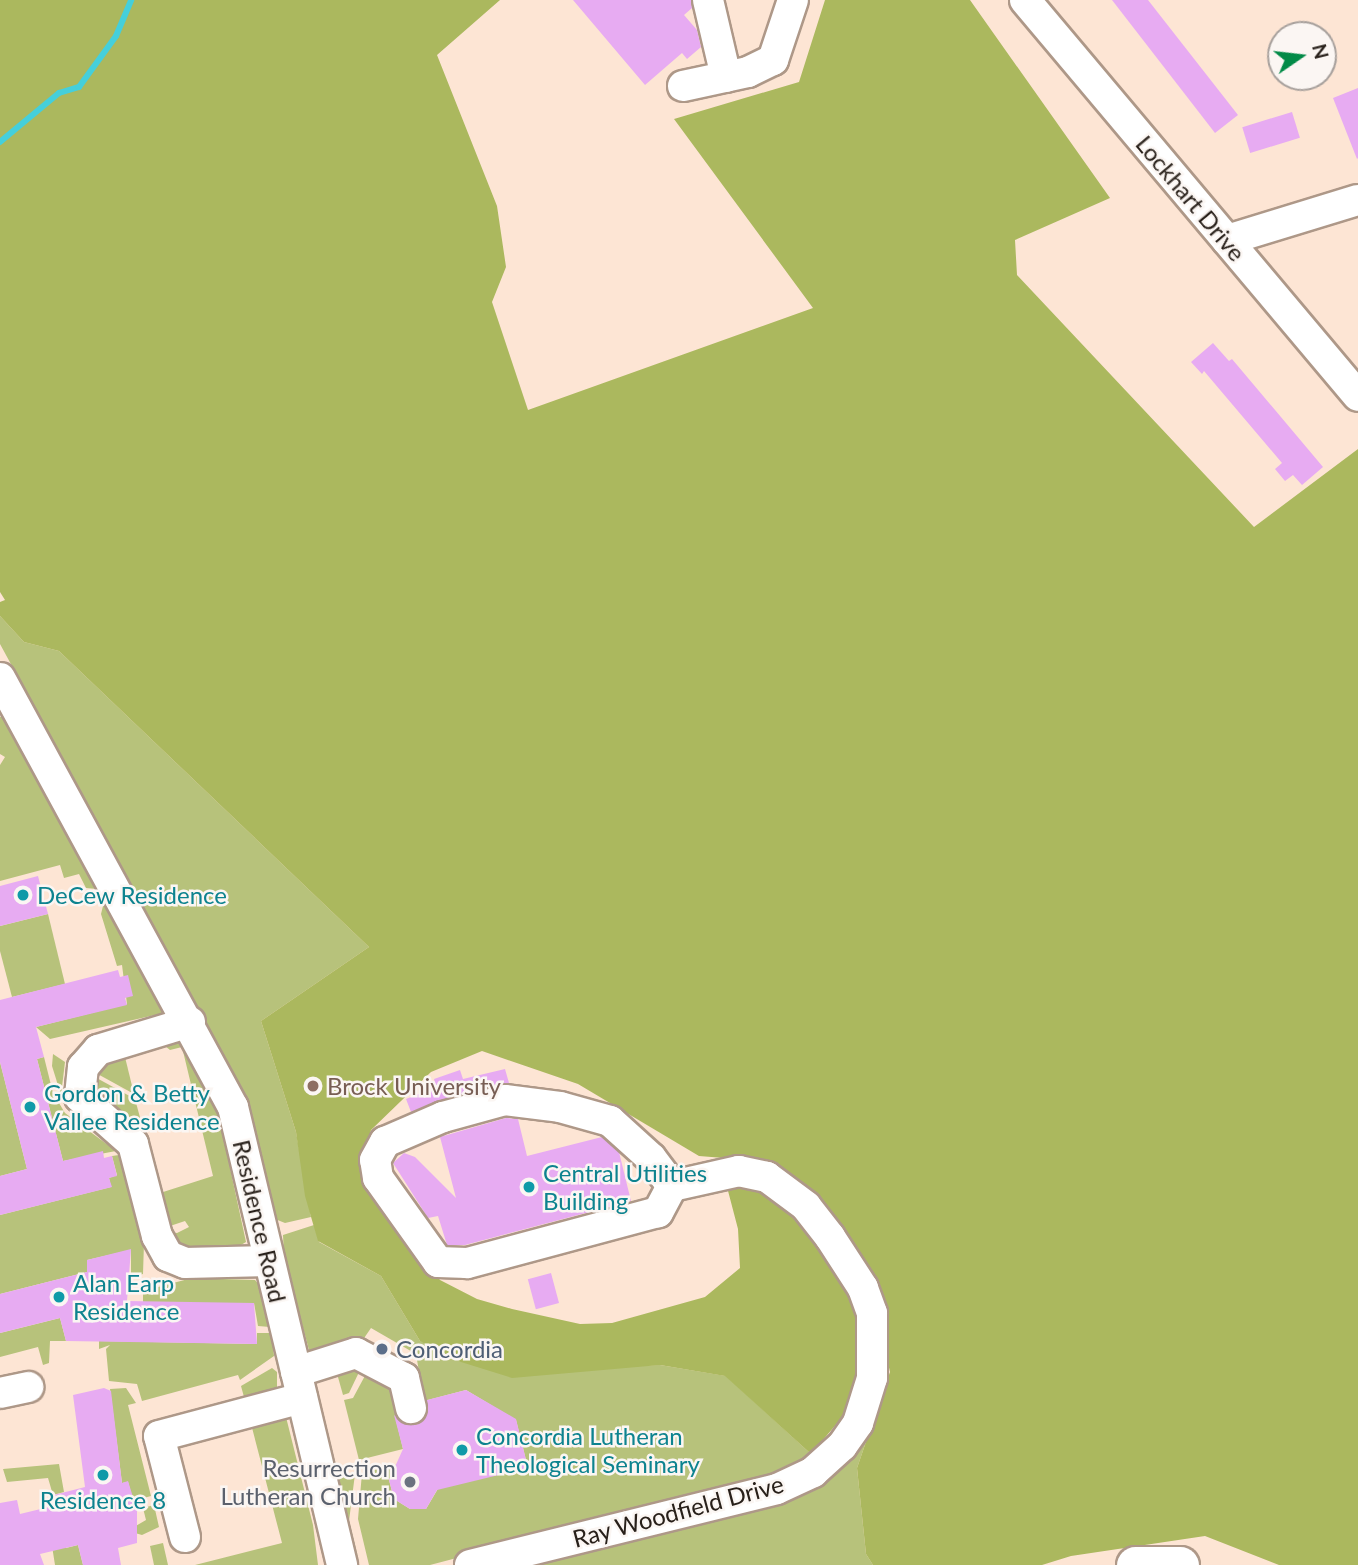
<!DOCTYPE html>
<style>
body{margin:0}
#map{position:relative;width:1358px;height:1565px;overflow:hidden;background:#fde5d4;font-family:Lato,sans-serif}
div>[style]{position:absolute}
.green>*{inset:0;background:#b7c27b}
.forest>*{inset:0;background:#abb85e}
.stream>*{height:6px;margin:-3px;padding:0 3px;transform-origin:3px;border-radius:3px;background:#45cfdb}
.building>*{inset:0;background:#e7abf2;transform-origin:0 0}
.roads{filter:drop-shadow(2px 0 #ae9888) drop-shadow(-2px 0 #ae9888) drop-shadow(0 2px #ae9888) drop-shadow(0 -2px #ae9888)}
.minor>*{height:30px;margin:-15px;padding:0 15px;transform-origin:15px;border-radius:15px;background:#fff}
.major>*{height:37px;margin:-18.5px;padding:0 18.5px;transform-origin:18.5px;border-radius:18.5px;background:#fff}
.dots>*{width:19px;height:19px;translate:-50% -50%;box-sizing:border-box;border:4px solid #fbf6f3;border-radius:50%}
span{translate:-50% -50%;white-space:nowrap;text-align:center;line-height:1.15;-webkit-text-stroke:5px #fbf6f3;paint-order:stroke}
.street-label{font-size:24px;color:#28201a}
.culture-label{font-size:24px;color:#0d838f}
.left{translate:0 -50%;text-align:left}
.education-label{font-size:24px;color:#785e54}
.service-label{font-size:24px;color:#4e5e75}
.worship-label{font-size:24px;color:#5b616d}
.right{translate:-100% -50%;text-align:right}
.north{position:absolute;left:1267px;top:21px;width:70px;height:70px;box-sizing:border-box;background:#fbf6f3;border:2px solid #a7a09c;border-radius:50%;rotate:76deg;font-size:19px;font-weight:700;line-height:28px;text-align:center;color:#28201a}
.north::after{content:'';display:block;margin:auto;width:24px;height:32px;background:#028a47;clip-path:polygon(50% 0,100% 100%,50% 72%,0 100%)}
</style>
<div id="map">
<div class="green">
<i style="clip-path:polygon(0 616px,24px 642px,59px 651px,369px 947px,261px 1021px,296px 1132px,311px 1217px,285px 1223px,275px 1219px,257px 1141px,223px 1054px,0 644px)"></i>
<i style="clip-path:polygon(11px 714px,100px 884px,97px 889px,86px 888px,79px 874px,64px 878px,60px 865px,0 881px,0 765px,5px 757px,0 754px,0 717px)"></i>
<i style="clip-path:polygon(110px 905px,168px 1012px,50px 1039px,36px 1027px,127px 1004px,122px 965px,117px 966px,101px 914px,103px 906px)"></i>
<i style="clip-path:polygon(48px 914px,65px 984px,12px 997px,0 951px,0 926px)"></i>
<i style="clip-path:polygon(181px 1039px,218px 1102px,232px 1152px,227px 1154px,246px 1242px,234px 1249px,192px 1251px,177px 1246px,168px 1232px,177px 1233px,189px 1227px,185px 1221px,167px 1227px,160px 1193px,213px 1176px,182px 1047px,170px 1050px,165px 1046px)"></i>
<i style="clip-path:polygon(124px 1053px,134px 1094px,94px 1072px)"></i>
<i style="clip-path:polygon(53px 1054px,65px 1062px,61px 1095px,52px 1066px)"></i>
<i style="clip-path:polygon(44px 1057px,53px 1093px,65px 1113px,116px 1151px,63px 1161px,37px 1059px)"></i>
<i style="clip-path:polygon(0 1062px,27px 1169px,0 1176px)"></i>
<i style="clip-path:polygon(93px 1076px,135px 1099px,148px 1147px,96px 1098px)"></i>
<i style="clip-path:polygon(119px 1155px,144px 1243px,143px 1274px,131px 1277px,131px 1250px,87px 1260px,87px 1272px,0 1294px,0 1215px,111px 1187px,109px 1178px,117px 1175px,112px 1156px)"></i>
<i style="clip-path:polygon(314px 1225px,319px 1242px,381px 1276px,420px 1341px,596px 1367px,660px 1365px,726px 1376px,811px 1454px,781px 1473px,430px 1565px,369px 1565px,358px 1519px,362px 1473px,399px 1464px,389px 1480px,394px 1499px,410px 1509px,426px 1509px,439px 1487px,528px 1468px,516px 1420px,466px 1390px,424px 1401px,416px 1354px,371px 1328px,360px 1344px,315px 1353px,309px 1350px,284px 1256px,283px 1235px)"></i>
<i style="clip-path:polygon(192px 1278px,255px 1280px,261px 1287px,270px 1327px,258px 1326px,254px 1303px,143px 1304px,143px 1291px)"></i>
<i style="clip-path:polygon(60px 1318px,66px 1341px,50px 1341px,49px 1363px,43px 1365px,38px 1347px,0 1357px,0 1333px)"></i>
<i style="clip-path:polygon(257px 1333px,272px 1333px,274px 1356px,240px 1380px,238px 1375px,142px 1401px,137px 1384px,109px 1381px,106px 1349px,110px 1345px,99px 1349px,99px 1341px,257px 1344px)"></i>
<i style="clip-path:polygon(272px 1368px,277px 1372px,277px 1389px,244px 1397px,241px 1386px)"></i>
<i style="clip-path:polygon(361px 1368px,349px 1393px,343px 1395px,336px 1370px)"></i>
<i style="clip-path:polygon(367px 1372px,398px 1390px,404px 1413px,395px 1416px,403px 1449px,359px 1460px,344px 1400px,353px 1398px)"></i>
<i style="clip-path:polygon(890px 1372px,857px 1468px,866px 1554px,873px 1565px,515px 1565px,786px 1497px,869px 1425px)"></i>
<i style="clip-path:polygon(126px 1388px,136px 1403px,128px 1405px,151px 1496px,133px 1501px,128px 1482px,122px 1483px,110px 1389px)"></i>
<i style="clip-path:polygon(285px 1413px,313px 1525px,318px 1565px,195px 1565px,282px 1543px,250px 1420px)"></i>
<i style="clip-path:polygon(59px 1464px,64px 1492px,53px 1495px,48px 1478px,7px 1482px,3px 1469px)"></i>
<i style="clip-path:polygon(355px 1474px,349px 1521px,360px 1565px,337px 1479px)"></i>
<i style="clip-path:polygon(154px 1505px,159px 1527px,142px 1535px,135px 1533px,134px 1527px,146px 1520px,143px 1508px)"></i>
<i style="clip-path:polygon(64px 1542px,66px 1548px,78px 1545px,83px 1565px,55px 1565px,52px 1546px)"></i>
<i style="clip-path:polygon(163px 1543px,168px 1565px,154px 1565px,150px 1546px)"></i>
</div>
<div class="forest">
<i style="clip-path:polygon(evenodd,0 0,500px 0,437px 55px,497px 206px,506px 267px,492px 302px,528px 410px,813px 308px,674px 119px,799px 82px,825px 0,970px 0,1110px 198px,1015px 240px,1017px 275px,1254px 527px,1358px 449px,1358px 1565px,1279px 1565px,1205px 1536px,1071px 1556px,1042px 1565px,873px 1565px,866px 1554px,857px 1468px,890px 1372px,881px 1332px,858px 1375px,850px 1408px,811px 1454px,725px 1376px,660px 1365px,512px 1378px,461px 1362px,420px 1341px,381px 1276px,318px 1241px,305px 1196px,296px 1132px,261px 1021px,369px 947px,59px 651px,24px 642px,0 616px,0 602px,5px 600px,0 592px,0 0,482px 1051px,578px 1084px,699px 1156px,749px 1160px,727px 1187px,738px 1229px,740px 1268px,705px 1297px,612px 1323px,580px 1324px,512px 1309px,477px 1299px,440px 1280px,362px 1171px,371px 1130px,431px 1072px,482px 1051px)"></i>
</div>
<div class="stream">
<i style="left:0;top:142px;width:77px;rotate:-39.7deg"></i>
<i style="left:59px;top:93px;width:21px;rotate:-17deg"></i>
<i style="left:79px;top:87px;width:63px;rotate:-54deg"></i>
<i style="left:116px;top:36px;width:39px;rotate:-67deg"></i>
</div>
<div class="building">
<i style="clip-path:polygon(573px 0,691px 0,692px 8px,684px 15px,697px 30px,701px 47px,687px 59px,682px 53px,645px 85px)"></i>
<i style="clip-path:polygon(1112px 0,1148px 0,1238px 115px,1215px 133px)"></i>
<i style="clip-path:polygon(1358px 88px,1358px 158px,1357px 159px,1333px 98px)"></i>
<i style="left:1292px;top:112px;width:27px;height:52px;rotate:73deg"></i>
<i style="clip-path:polygon(1213px 343px,1229px 361px,1232px 359px,1323px 467px,1302px 485px,1293px 475px,1285px 481px,1275px 469px,1282px 463px,1204px 371px,1202px 374px,1191px 362px)"></i>
<i style="clip-path:polygon(38px 876px,48px 914px,0 926px,0 886px)"></i>
<i style="clip-path:polygon(118px 970px,120px 977px,128px 975px,133px 996px,125px 998px,127px 1005px,36px 1027px,44px 1057px,37px 1059px,63px 1161px,103px 1151px,104px 1158px,112px 1156px,117px 1176px,109px 1178px,112px 1187px,0 1215px,0 1176px,27px 1169px,0 1062px,0 1000px)"></i>
<i style="clip-path:polygon(505px 1069px,509px 1083px,411px 1112px,406px 1099px,436px 1087px,434px 1079px,460px 1070px,463px 1079px)"></i>
<i style="clip-path:polygon(506px 1118px,518px 1119px,527px 1156px,602px 1137px,619px 1152px,631px 1201px,465px 1245px,447px 1245px,438px 1216px,428px 1218px,393px 1163px,404px 1153px,415px 1157px,456px 1198px,440px 1137px)"></i>
<i style="clip-path:polygon(131px 1249px,127px 1301px,254px 1303px,257px 1344px,66px 1341px,60px 1318px,0 1333px,0 1294px,87px 1272px,87px 1260px)"></i>
<i style="left:551px;top:1273px;width:31px;height:24px;rotate:75deg"></i>
<i style="clip-path:polygon(104px 1388px,111px 1391px,122px 1483px,128px 1481px,137px 1510px,137px 1543px,118px 1548px,121px 1565px,83px 1565px,78px 1545px,40px 1554px,44px 1565px,0 1565px,0 1503px,17px 1500px,20px 1514px,53px 1506px,50px 1496px,85px 1487px,73px 1395px)"></i>
<i style="clip-path:polygon(466px 1390px,516px 1419px,528px 1468px,437px 1490px,426px 1509px,410px 1509px,394px 1499px,389px 1480px,403px 1449px,394px 1415px,405px 1424px,416px 1425px,427px 1414px,427px 1400px)"></i>
</div>
<div class="roads">
<div class="minor">
<i style="left:708px;top:0;width:79px;rotate:76.8deg"></i>
<i style="left:1025px;top:0;width:517px;rotate:49.94deg"></i>
<i style="left:683px;top:86px;width:66px;rotate:-12.2deg"></i>
<i style="left:748px;top:72px;width:28px;rotate:-26deg"></i>
<i style="left:773px;top:60px;width:63px;rotate:-71.6deg"></i>
<i style="left:1227px;top:240px;width:137px;rotate:-17deg"></i>
<i style="left:0;top:678px;width:488px;rotate:61.5deg"></i>
<i style="left:233px;top:1107px;width:471px;rotate:76.6deg"></i>
<i style="left:190px;top:1022px;width:96px;rotate:163.1deg"></i>
<i style="left:98px;top:1050px;width:23px;rotate:131deg"></i>
<i style="left:83px;top:1067px;width:30px;rotate:96deg"></i>
<i style="left:80px;top:1097px;width:71px;rotate:41.6deg"></i>
<i style="left:133px;top:1144px;width:95px;rotate:75.4deg"></i>
<i style="left:157px;top:1236px;width:23px;rotate:61deg"></i>
<i style="left:168px;top:1256px;width:18px;rotate:22deg"></i>
<i style="left:185px;top:1263px;width:84px;rotate:-1.4deg"></i>
<i style="left:505px;top:1100px;width:55px;rotate:7.3deg"></i>
<i style="left:560px;top:1107px;width:52px;rotate:15.6deg"></i>
<i style="left:610px;top:1121px;width:55px;rotate:42.1deg"></i>
<i style="left:651px;top:1158px;width:35px;rotate:53deg"></i>
<i style="left:672px;top:1186px;width:30px;rotate:118deg"></i>
<i style="left:658px;top:1212px;width:198px;rotate:165deg"></i>
<i style="left:467px;top:1263px;width:29px;rotate:-178deg"></i>
<i style="left:438px;top:1262px;width:103px;rotate:-125.5deg"></i>
<i style="left:378px;top:1178px;width:18px;rotate:-99deg"></i>
<i style="left:375px;top:1160px;width:21px;rotate:-61deg"></i>
<i style="left:385px;top:1142px;width:63px;rotate:-23.3deg"></i>
<i style="left:443px;top:1117px;width:64px;rotate:-15.3deg"></i>
<i style="left:296px;top:1372px;width:63px;rotate:-17.6deg"></i>
<i style="left:356px;top:1353px;width:54px;rotate:27.5deg"></i>
<i style="left:404px;top:1378px;width:31px;rotate:77deg"></i>
<i style="left:0;top:1393px;width:29px;rotate:-12deg"></i>
<i style="left:185px;top:1537px;width:104px;rotate:-104.4deg"></i>
<i style="left:159px;top:1436px;width:148px;rotate:-14.9deg"></i>
<i style="left:470px;top:1565px;width:316px;rotate:-13.9deg"></i>
<i style="left:777px;top:1489px;width:40px;rotate:-25deg"></i>
<i style="left:813px;top:1472px;width:39px;rotate:-42deg"></i>
<i style="left:842px;top:1446px;width:28px;rotate:-55deg"></i>
<i style="left:858px;top:1423px;width:47px;rotate:-72.7deg"></i>
<i style="left:872px;top:1378px;width:65px;rotate:-90deg"></i>
<i style="left:872px;top:1313px;width:27px;rotate:-110deg"></i>
<i style="left:863px;top:1288px;width:61px;rotate:-122.9deg"></i>
<i style="left:830px;top:1237px;width:39px;rotate:-128deg"></i>
<i style="left:806px;top:1206px;width:49px;rotate:-143.4deg"></i>
<i style="left:767px;top:1177px;width:29px;rotate:-168deg"></i>
<i style="left:739px;top:1171px;width:69px;rotate:167.4deg"></i>
</div>
<div class="major">
<i style="left:1135px;top:1565px;width:45px"></i>
</div>
</div>
<div class="dots">
<i style="left:23px;top:895px;background:#0f9aa8"></i>
<i style="left:313px;top:1086px;background:#8d6e63"></i>
<i style="left:30px;top:1107px;background:#0f9aa8"></i>
<i style="left:529px;top:1187px;background:#0f9aa8"></i>
<i style="left:59px;top:1297px;background:#0f9aa8"></i>
<i style="left:382px;top:1349px;background:#5c6f8a"></i>
<i style="left:462px;top:1450px;background:#0f9aa8"></i>
<i style="left:103px;top:1475px;background:#0f9aa8"></i>
<i style="left:410px;top:1482px;background:#6b7280"></i>
</div>
<div class="street-label">
<span style="left:1191px;top:198px;rotate:50deg">Lockhart Drive</span>
<span style="left:260px;top:1221px;rotate:77deg">Residence Road</span>
<span style="left:678px;top:1511px;rotate:-15deg">Ray Woodfield Drive</span>
</div>
<div class="culture-label">
<span class="left" style="left:37px;top:895px">DeCew Residence</span>
<span class="left" style="left:44px;top:1107px">Gordon &amp; Betty<br>Vallee Residence</span>
<span class="left" style="left:543px;top:1187px">Central Utilities<br>Building</span>
<span class="left" style="left:73px;top:1297px">Alan Earp<br>Residence</span>
<span class="left" style="left:476px;top:1450px">Concordia Lutheran<br>Theological Seminary</span>
<span style="left:103px;top:1500px">Residence 8</span>
</div>
<div class="education-label">
<span class="left" style="left:327px;top:1086px">Brock University</span>
</div>
<div class="service-label">
<span class="left" style="left:396px;top:1349px">Concordia</span>
</div>
<div class="worship-label">
<span class="right" style="left:396px;top:1482px">Resurrection<br>Lutheran Church</span>
</div>
<div class="north">N</div>
</div>
